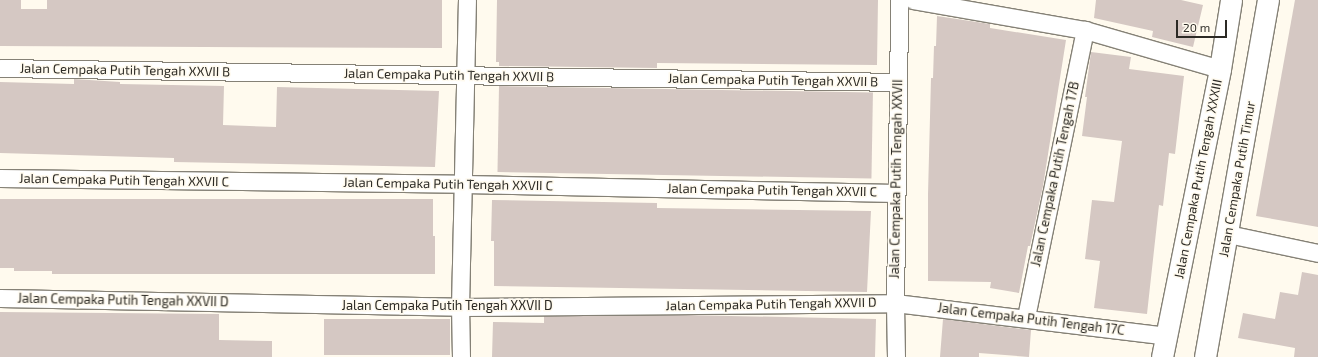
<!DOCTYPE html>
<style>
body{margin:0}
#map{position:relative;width:1318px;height:357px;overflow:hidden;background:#fffaee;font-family:"Exo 2",sans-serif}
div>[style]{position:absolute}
.building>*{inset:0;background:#d5c8c3;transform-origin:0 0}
.roads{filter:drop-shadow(1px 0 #858176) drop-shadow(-1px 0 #858176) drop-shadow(0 1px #858176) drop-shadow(0 -1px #858176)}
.minor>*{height:17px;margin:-8.5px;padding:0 8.5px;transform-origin:8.5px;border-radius:8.5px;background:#fff}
.tertiary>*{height:21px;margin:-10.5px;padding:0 10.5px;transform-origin:10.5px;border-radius:10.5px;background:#fff}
span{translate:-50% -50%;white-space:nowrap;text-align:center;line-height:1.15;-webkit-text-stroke:3px #fffaee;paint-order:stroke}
.street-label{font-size:13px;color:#2c2a25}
.scale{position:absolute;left:1176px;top:20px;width:51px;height:18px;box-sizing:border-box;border:2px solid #2c2a25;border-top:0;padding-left:5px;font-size:12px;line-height:14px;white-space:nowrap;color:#2c2a25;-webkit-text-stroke:3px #fffaee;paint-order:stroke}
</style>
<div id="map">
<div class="building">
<i style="clip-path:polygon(0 0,21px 0,21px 9px,47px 9px,47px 0,442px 0,442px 48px,0 46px)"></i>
<i style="clip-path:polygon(497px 0,878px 0,877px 65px,657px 63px,657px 68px,499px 66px,499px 62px,496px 62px)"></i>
<i style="clip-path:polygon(1096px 0,1181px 0,1203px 5px,1193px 47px,1152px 37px,1153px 31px,1094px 18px)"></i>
<i style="clip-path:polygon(1295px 0,1318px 0,1318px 227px,1256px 216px)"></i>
<i style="clip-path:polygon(937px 16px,990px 24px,990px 28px,1066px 40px,1043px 186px,1030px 246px,1028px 246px,1019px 293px,990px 288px,991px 282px,928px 281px,928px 194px,931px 78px,933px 78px,934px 46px,936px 46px)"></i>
<i style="clip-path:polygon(1091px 52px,1131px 57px,1129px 69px,1184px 76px,1175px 154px,1169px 153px,1163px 206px,1159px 205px,1147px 314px,1094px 308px,1100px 261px,1085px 259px,1092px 200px,1114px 202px,1122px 141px,1082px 136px,1087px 97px,1085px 97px)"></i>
<i style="clip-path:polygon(74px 79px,120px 82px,120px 84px,224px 86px,223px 125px,276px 127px,277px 87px,439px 91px,435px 167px,174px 162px,174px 158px,0 153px,0 82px,74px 84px)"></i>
<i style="left:499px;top:86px;width:374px;height:86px;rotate:1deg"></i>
<i style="clip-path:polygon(0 199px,433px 199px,433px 236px,435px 236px,435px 274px,52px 274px,52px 271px,14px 271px,14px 268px,0 268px)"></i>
<i style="clip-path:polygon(492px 200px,657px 203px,657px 208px,871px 211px,867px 292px,494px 286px,494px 241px,491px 241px)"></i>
<i style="clip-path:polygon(1302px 272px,1318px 275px,1318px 357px,1294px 357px,1295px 348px,1238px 338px,1243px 313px,1275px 319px,1280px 292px,1298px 295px)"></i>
<i style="clip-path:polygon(0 312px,219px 314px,219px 340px,272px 341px,272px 357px,0 357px)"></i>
<i style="clip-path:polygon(685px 315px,876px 319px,875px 357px,492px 357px,493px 322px,544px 323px,544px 316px)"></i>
<i style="left:324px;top:319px;width:126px;height:36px"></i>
<i style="clip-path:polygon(943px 319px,1031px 330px,1029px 357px,979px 353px,979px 357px,940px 357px)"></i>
</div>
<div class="roads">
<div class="minor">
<i style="left:913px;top:0;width:175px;rotate:9.9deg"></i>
<i style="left:1085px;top:30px;width:141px;rotate:16.1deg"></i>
<i style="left:0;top:68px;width:898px;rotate:0.89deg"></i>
<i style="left:0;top:178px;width:463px;rotate:0.7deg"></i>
<i style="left:463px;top:184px;width:433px;rotate:1.2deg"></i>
<i style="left:1228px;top:234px;width:92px;rotate:11.9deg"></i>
<i style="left:0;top:298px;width:460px;rotate:1.1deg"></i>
<i style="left:460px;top:307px;width:435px;rotate:-0.5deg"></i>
<i style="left:895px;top:303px;width:274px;rotate:6.9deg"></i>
<i style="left:1026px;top:317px;width:293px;rotate:-78.4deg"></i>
<i style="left:461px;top:357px;width:50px;rotate:-91.1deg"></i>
<i style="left:460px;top:307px;width:307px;rotate:-88.7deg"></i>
<i style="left:896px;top:357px;width:54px;rotate:-91.1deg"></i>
<i style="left:895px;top:303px;width:303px;rotate:-89.2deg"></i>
</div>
<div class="tertiary">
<i style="left:1162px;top:357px;width:294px;rotate:-78.6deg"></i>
<i style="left:1220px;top:69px;width:70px;rotate:-80.9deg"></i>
<i style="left:1205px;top:357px;width:363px;rotate:-80deg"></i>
</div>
</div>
<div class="street-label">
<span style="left:125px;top:70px;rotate:1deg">Jalan Cempaka Putih Tengah XXVII B</span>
<span style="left:449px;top:75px;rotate:1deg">Jalan Cempaka Putih Tengah XXVII B</span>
<span style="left:773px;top:80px;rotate:1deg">Jalan Cempaka Putih Tengah XXVII B</span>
<span style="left:1055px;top:174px;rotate:-78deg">Jalan Cempaka Putih Tengah 17B</span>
<span style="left:896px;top:179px;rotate:-89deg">Jalan Cempaka Putih Tengah XXVII</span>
<span style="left:1198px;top:179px;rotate:-79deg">Jalan Cempaka Putih Tengah XXXIII</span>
<span style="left:1237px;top:179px;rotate:-80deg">Jalan Cempaka Putih Timur</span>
<span style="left:124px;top:180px;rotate:1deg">Jalan Cempaka Putih Tengah XXVII C</span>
<span style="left:448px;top:184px;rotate:1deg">Jalan Cempaka Putih Tengah XXVII C</span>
<span style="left:772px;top:190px;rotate:1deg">Jalan Cempaka Putih Tengah XXVII C</span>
<span style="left:123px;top:300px;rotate:1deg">Jalan Cempaka Putih Tengah XXVII D</span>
<span style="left:771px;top:304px;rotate:-1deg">Jalan Cempaka Putih Tengah XXVII D</span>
<span style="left:447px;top:305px">Jalan Cempaka Putih Tengah XXVII D</span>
<span style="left:1031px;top:319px;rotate:7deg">Jalan Cempaka Putih Tengah 17C</span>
</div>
<div class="scale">20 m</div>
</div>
